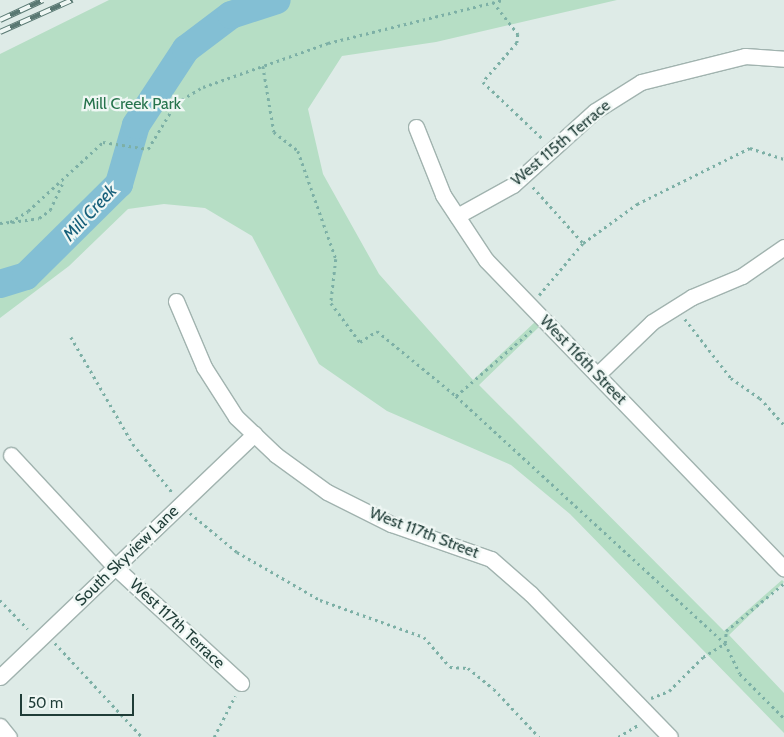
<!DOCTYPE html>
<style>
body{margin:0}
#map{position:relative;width:784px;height:737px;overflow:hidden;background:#deebe7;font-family:Cabin,sans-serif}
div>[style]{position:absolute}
.green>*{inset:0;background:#b6dec5}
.river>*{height:28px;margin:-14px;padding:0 14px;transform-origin:14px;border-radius:14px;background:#83bfd4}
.path>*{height:2.5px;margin-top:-1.25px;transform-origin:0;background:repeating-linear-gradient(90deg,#7db0a6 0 2.5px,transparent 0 6.5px)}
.roads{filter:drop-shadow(1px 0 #a1b3af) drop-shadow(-1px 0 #a1b3af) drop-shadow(0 1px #a1b3af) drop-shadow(0 -1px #a1b3af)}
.minor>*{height:15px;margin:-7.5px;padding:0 7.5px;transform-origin:7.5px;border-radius:7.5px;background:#fff}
.rail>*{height:5.5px;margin-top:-2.75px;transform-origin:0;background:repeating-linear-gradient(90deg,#eff7f4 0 11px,#597872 0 22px);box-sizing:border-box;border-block:1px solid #597872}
span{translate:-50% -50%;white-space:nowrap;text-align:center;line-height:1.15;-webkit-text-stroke:4.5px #eff7f4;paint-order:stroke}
.park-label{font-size:16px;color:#27744d}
.street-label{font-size:16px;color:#1f3c37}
.water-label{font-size:18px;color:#165f7a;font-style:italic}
.scale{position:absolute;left:20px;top:694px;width:114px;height:22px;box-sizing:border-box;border:2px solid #1f3c37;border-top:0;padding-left:6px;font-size:15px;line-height:18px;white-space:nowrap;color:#1f3c37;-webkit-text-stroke:4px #eff7f4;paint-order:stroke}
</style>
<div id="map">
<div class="green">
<i style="clip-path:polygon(109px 0,617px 0,436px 42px,342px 56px,308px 109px,323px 174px,379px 274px,473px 380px,535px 322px,539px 327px,479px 385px,724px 631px,782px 580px,784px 582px,729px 635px,784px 693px,784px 733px,570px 514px,511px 465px,387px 411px,319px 364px,252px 236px,205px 208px,164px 204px,128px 209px,69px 266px,0 318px,0 54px)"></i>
</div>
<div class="river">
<i style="left:0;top:284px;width:27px;rotate:-17deg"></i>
<i style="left:26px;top:276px;width:131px;rotate:-44.7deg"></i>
<i style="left:119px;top:184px;width:61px;rotate:-73.9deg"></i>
<i style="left:136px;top:125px;width:91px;rotate:-56.7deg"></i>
<i style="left:186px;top:49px;width:56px;rotate:-37.1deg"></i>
<i style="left:231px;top:15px;width:48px;rotate:-18.1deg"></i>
</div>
<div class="path">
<i style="left:493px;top:2px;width:41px;rotate:52deg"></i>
<i style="left:518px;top:34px;width:9px;rotate:96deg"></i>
<i style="left:517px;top:43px;width:52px;rotate:131.1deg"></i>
<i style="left:483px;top:82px;width:83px;rotate:43.5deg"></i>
<i style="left:263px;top:66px;width:67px;rotate:80.5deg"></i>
<i style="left:274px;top:132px;width:31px;rotate:38deg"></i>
<i style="left:298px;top:151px;width:114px;rotate:70.6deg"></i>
<i style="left:336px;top:259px;width:44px;rotate:96.5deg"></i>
<i style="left:331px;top:303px;width:49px;rotate:53.4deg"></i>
<i style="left:360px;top:342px;width:20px;rotate:-33deg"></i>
<i style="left:377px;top:331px;width:102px;rotate:39.4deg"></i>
<i style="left:456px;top:396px;width:101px;rotate:-41deg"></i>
<i style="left:533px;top:187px;width:75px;rotate:48.2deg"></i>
<i style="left:12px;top:222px;width:27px;rotate:-8deg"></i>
<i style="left:39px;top:218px;width:14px;rotate:-36deg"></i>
<i style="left:50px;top:210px;width:29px;rotate:-65deg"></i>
<i style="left:0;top:223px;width:10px;rotate:-6deg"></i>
<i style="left:10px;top:222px;width:21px;rotate:-31deg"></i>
<i style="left:28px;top:211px;width:102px;rotate:-42.6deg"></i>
<i style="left:103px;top:142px;width:46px;rotate:8.8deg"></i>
<i style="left:148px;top:149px;width:54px;rotate:-58.7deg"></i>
<i style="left:176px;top:103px;width:31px;rotate:-31deg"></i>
<i style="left:203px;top:87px;width:133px;rotate:-19.4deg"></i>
<i style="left:328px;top:43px;width:180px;rotate:-13.8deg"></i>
<i style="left:539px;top:295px;width:68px;rotate:-49.8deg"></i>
<i style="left:583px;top:243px;width:67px;rotate:-35.8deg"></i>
<i style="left:637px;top:204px;width:126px;rotate:-26.4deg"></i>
<i style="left:750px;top:148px;width:36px;rotate:18deg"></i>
<i style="left:685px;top:319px;width:75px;rotate:52.1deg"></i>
<i style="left:731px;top:378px;width:35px;rotate:35deg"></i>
<i style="left:760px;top:398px;width:36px;rotate:48deg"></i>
<i style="left:71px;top:337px;width:124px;rotate:59.9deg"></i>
<i style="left:133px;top:444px;width:62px;rotate:50.9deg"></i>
<i style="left:456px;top:396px;width:365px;rotate:42.6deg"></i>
<i style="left:725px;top:643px;width:34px;rotate:64deg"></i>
<i style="left:740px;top:674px;width:62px;rotate:45deg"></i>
<i style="left:190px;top:513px;width:61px;rotate:39.7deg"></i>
<i style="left:237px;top:552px;width:96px;rotate:30deg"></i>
<i style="left:320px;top:600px;width:110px;rotate:19.6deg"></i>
<i style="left:424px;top:637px;width:40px;rotate:49deg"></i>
<i style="left:450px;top:667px;width:18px;rotate:3deg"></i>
<i style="left:468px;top:668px;width:33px;rotate:39deg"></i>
<i style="left:494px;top:689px;width:66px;rotate:46.8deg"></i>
<i style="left:0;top:600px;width:40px;rotate:46deg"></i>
<i style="left:55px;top:643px;width:128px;rotate:47.2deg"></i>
<i style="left:651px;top:698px;width:19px;rotate:-21deg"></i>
<i style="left:669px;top:691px;width:48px;rotate:-45deg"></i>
<i style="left:703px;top:657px;width:26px;rotate:-32deg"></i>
<i style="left:725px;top:643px;width:12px;rotate:-85deg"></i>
<i style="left:726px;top:631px;width:74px;rotate:-39.5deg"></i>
<i style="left:214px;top:737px;width:46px;rotate:-62.9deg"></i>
<i style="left:618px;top:737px;width:23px;rotate:-31deg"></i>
</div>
<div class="roads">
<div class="minor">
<i style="left:416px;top:127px;width:73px;rotate:68.3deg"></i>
<i style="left:443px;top:195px;width:78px;rotate:56.5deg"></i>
<i style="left:486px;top:260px;width:429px;rotate:46deg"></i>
<i style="left:457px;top:216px;width:64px;rotate:-29deg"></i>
<i style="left:513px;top:185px;width:110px;rotate:-42.1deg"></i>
<i style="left:595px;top:111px;width:54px;rotate:-32.2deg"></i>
<i style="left:641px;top:82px;width:107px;rotate:-14deg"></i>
<i style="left:745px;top:56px;width:39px;rotate:4deg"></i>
<i style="left:176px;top:301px;width:72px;rotate:67deg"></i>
<i style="left:204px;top:367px;width:59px;rotate:57.4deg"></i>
<i style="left:236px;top:417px;width:55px;rotate:43.5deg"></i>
<i style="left:276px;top:455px;width:63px;rotate:36deg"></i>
<i style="left:327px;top:492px;width:72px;rotate:26.6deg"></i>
<i style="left:391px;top:524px;width:106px;rotate:19.3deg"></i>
<i style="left:491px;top:559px;width:53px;rotate:41.2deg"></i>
<i style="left:531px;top:594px;width:199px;rotate:45.8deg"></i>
<i style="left:597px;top:375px;width:76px;rotate:-43.9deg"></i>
<i style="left:652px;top:322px;width:47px;rotate:-32deg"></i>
<i style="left:692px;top:297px;width:54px;rotate:-22.8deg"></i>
<i style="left:742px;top:276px;width:51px;rotate:-34.6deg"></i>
<i style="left:11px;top:455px;width:154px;rotate:47.1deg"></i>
<i style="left:116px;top:568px;width:170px;rotate:42.6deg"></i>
<i style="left:0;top:677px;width:352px;rotate:-43.7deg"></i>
<i style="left:0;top:726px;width:14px;rotate:51deg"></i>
</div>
</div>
<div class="rail">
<i style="left:0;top:20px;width:47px;rotate:-24.9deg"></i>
<i style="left:0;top:32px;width:79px;rotate:-24deg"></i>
</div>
<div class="park-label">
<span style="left:132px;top:104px">Mill Creek Park</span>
</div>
<div class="street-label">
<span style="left:561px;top:143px;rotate:-40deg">West 115th Terrace</span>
<span style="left:583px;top:360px;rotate:46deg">West 116th Street</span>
<span style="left:424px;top:533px;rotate:21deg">West 117th Street</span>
<span style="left:127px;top:556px;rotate:-44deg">South Skyview Lane</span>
<span style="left:177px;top:624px;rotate:43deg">West 117th Terrace</span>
</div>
<div class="water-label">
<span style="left:90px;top:213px;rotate:-47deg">Mill Creek</span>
</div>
<div class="scale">50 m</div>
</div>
